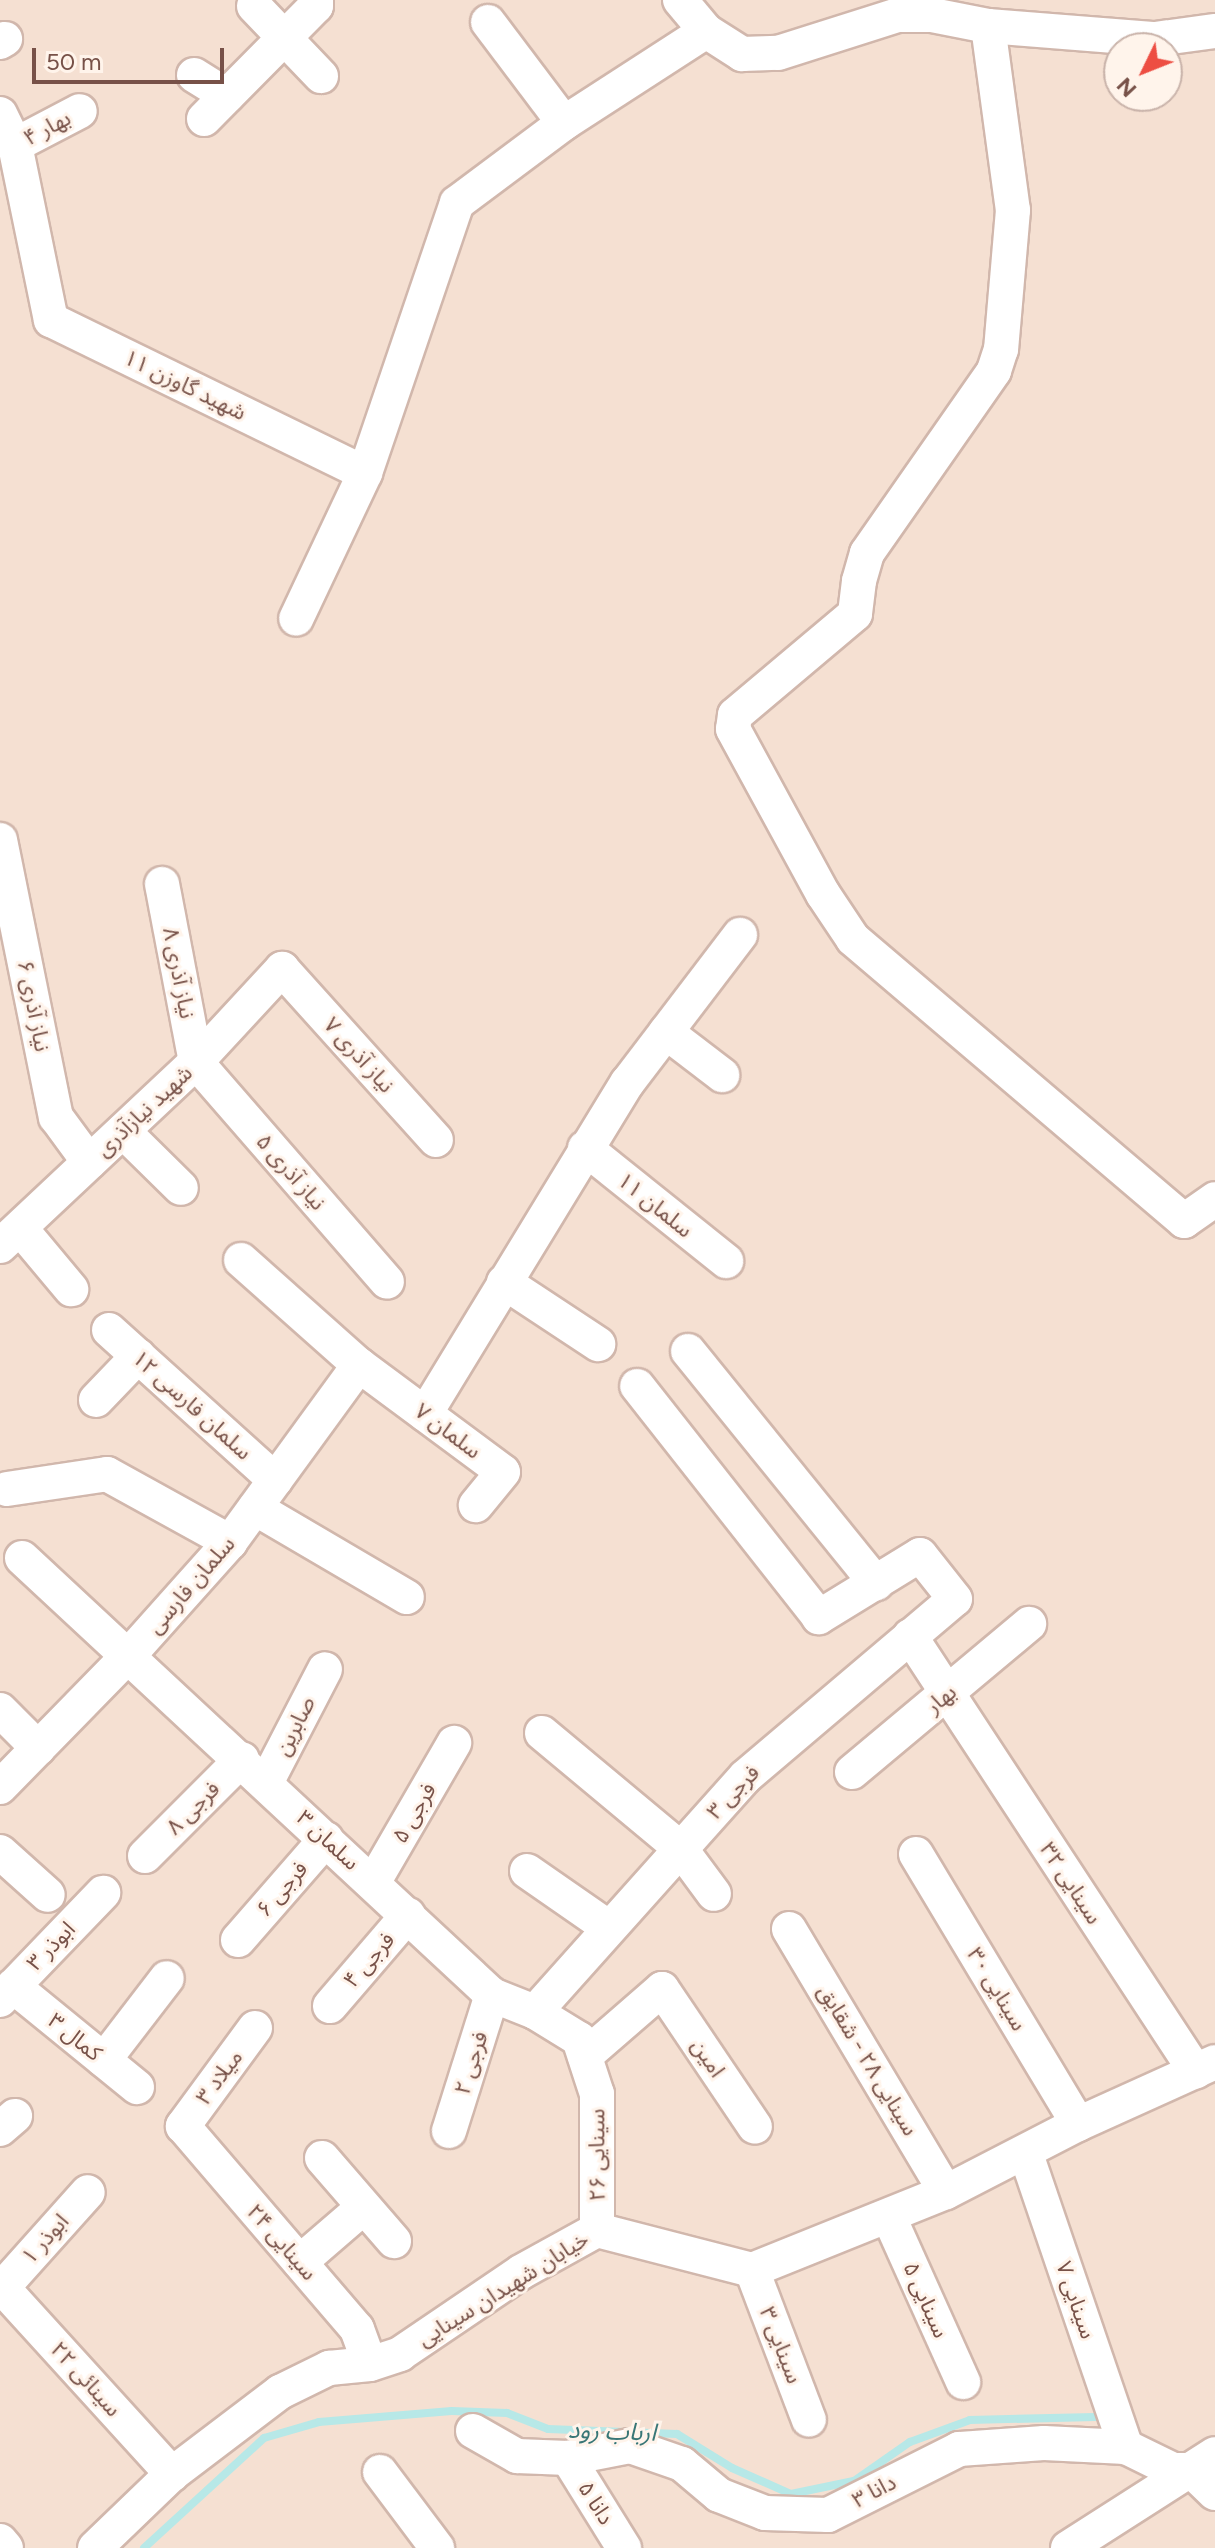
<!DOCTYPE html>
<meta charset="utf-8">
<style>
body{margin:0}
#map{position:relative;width:1215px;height:2548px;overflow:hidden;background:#fdefe4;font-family:Figtree,"Noto Sans Arabic",sans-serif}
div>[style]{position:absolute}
.residential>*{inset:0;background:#f5e0d2}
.stream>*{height:8px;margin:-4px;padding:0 4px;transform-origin:4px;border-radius:4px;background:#b7e8e7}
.roads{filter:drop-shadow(2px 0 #d1b7ac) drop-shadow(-2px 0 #d1b7ac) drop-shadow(0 2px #d1b7ac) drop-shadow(0 -2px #d1b7ac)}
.minor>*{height:34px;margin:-17px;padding:0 17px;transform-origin:17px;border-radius:17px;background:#fff}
span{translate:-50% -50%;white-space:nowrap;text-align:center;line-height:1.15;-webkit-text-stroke:6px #fff4eb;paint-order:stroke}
.street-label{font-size:22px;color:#775148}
.water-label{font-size:24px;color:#387676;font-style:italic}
.north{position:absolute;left:1103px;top:32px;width:80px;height:80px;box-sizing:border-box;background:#fff4eb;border:2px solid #c9b3aa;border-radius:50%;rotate:227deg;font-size:22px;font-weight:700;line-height:32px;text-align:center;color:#775148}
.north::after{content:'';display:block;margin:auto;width:28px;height:36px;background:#ed4e43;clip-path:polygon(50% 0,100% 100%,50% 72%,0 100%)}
.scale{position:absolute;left:32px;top:48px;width:192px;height:36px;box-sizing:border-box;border:4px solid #775148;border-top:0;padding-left:10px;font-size:24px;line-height:28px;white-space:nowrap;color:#775148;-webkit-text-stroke:6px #fff4eb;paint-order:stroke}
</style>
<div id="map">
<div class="residential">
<i style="clip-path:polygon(evenodd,0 0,1215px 0,1215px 2548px,0 2548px,0 0,1119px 48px,1167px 48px,1167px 96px,1119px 96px,1119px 48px)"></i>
</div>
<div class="stream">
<i style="left:144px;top:2548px;width:163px;rotate:-42.5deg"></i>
<i style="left:264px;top:2438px;width:57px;rotate:-16.2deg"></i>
<i style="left:319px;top:2422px;width:133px;rotate:-4.7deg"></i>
<i style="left:452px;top:2411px;width:55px;rotate:2.1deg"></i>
<i style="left:507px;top:2413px;width:44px;rotate:21.3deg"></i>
<i style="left:548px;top:2429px;width:129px;rotate:2.2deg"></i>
<i style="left:677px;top:2434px;width:65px;rotate:31.7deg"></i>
<i style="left:732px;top:2468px;width:64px;rotate:23.8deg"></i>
<i style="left:791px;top:2494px;width:64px;rotate:-11.7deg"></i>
<i style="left:854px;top:2481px;width:68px;rotate:-34.9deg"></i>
<i style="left:910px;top:2442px;width:64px;rotate:-20.1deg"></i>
<i style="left:970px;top:2420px;width:125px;rotate:-1.4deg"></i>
</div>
<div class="roads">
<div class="minor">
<i style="left:680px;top:0;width:40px;rotate:50deg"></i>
<i style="left:706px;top:31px;width:43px;rotate:32.6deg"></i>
<i style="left:742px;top:54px;width:36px;rotate:-2deg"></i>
<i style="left:778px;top:53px;width:126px;rotate:-17.6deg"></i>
<i style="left:898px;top:15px;width:34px"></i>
<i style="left:932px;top:15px;width:57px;rotate:11.1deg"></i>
<i style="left:988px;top:26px;width:168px;rotate:4.5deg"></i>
<i style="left:1155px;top:39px;width:61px;rotate:-7.6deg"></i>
<i style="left:254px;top:6px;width:97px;rotate:46.3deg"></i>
<i style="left:488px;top:22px;width:126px;rotate:53deg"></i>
<i style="left:988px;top:26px;width:186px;rotate:82.3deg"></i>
<i style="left:1013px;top:210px;width:140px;rotate:94.9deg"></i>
<i style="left:1001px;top:349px;width:23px;rotate:108deg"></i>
<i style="left:994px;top:371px;width:222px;rotate:124.9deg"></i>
<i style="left:867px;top:553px;width:29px;rotate:106deg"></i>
<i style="left:859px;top:581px;width:33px;rotate:97deg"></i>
<i style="left:855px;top:614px;width:157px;rotate:139.9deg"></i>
<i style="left:735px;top:715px;width:14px;rotate:98deg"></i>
<i style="left:733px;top:729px;width:188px;rotate:61.4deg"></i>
<i style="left:823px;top:894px;width:54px;rotate:56.3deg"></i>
<i style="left:853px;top:939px;width:435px;rotate:40.4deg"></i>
<i style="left:1184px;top:1221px;width:38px;rotate:-35deg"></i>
<i style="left:0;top:42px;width:6px;rotate:-31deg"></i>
<i style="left:194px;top:75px;width:39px;rotate:32deg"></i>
<i style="left:0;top:114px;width:34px;rotate:64deg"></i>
<i style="left:15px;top:145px;width:179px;rotate:78.4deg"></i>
<i style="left:51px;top:320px;width:349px;rotate:26deg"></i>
<i style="left:365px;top:473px;width:161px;rotate:115.3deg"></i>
<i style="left:204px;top:119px;width:159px;rotate:-45.3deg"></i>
<i style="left:316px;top:6px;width:6px;rotate:-90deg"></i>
<i style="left:15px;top:145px;width:73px;rotate:-27.6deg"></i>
<i style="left:365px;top:473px;width:285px;rotate:-71.2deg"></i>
<i style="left:457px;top:203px;width:134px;rotate:-36.8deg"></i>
<i style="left:564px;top:123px;width:169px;rotate:-32.9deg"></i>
<i style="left:0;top:840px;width:283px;rotate:78.6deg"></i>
<i style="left:56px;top:1117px;width:56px;rotate:53.7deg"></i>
<i style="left:162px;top:884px;width:181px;rotate:79.2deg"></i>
<i style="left:196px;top:1062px;width:291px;rotate:49deg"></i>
<i style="left:666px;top:1032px;width:71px;rotate:37.5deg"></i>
<i style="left:123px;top:1131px;width:81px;rotate:44.5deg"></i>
<i style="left:585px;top:1148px;width:181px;rotate:38.7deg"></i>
<i style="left:20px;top:1228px;width:80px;rotate:50.1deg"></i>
<i style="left:0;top:1246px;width:269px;rotate:-43.2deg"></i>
<i style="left:196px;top:1062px;width:127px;rotate:-47.2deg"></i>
<i style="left:282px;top:969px;width:230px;rotate:48deg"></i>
<i style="left:241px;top:1260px;width:158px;rotate:41.7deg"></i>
<i style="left:359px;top:1365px;width:179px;rotate:36.6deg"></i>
<i style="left:503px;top:1472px;width:43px;rotate:129.3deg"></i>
<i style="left:504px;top:1282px;width:113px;rotate:33.4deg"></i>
<i style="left:109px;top:1330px;width:224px;rotate:42.1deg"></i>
<i style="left:688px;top:1351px;width:299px;rotate:51deg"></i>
<i style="left:96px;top:1400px;width:61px;rotate:-46.3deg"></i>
<i style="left:425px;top:1414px;width:389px;rotate:-58.6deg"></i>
<i style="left:628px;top:1082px;width:185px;rotate:-52.7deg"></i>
<i style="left:7px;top:1489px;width:101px;rotate:-8.5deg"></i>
<i style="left:107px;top:1474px;width:141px;rotate:28.9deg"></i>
<i style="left:255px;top:1508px;width:176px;rotate:30.4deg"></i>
<i style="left:22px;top:1558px;width:642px;rotate:42.92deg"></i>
<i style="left:492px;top:1995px;width:46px;rotate:21.6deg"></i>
<i style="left:535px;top:2012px;width:52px;rotate:31.5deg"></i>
<i style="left:579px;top:2039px;width:58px;rotate:71.9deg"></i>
<i style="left:597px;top:2094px;width:136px;rotate:90deg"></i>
<i style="left:910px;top:1636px;width:521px;rotate:56.74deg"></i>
<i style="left:0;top:1710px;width:54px;rotate:45deg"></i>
<i style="left:542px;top:1733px;width:180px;rotate:39.8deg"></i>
<i style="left:680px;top:1848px;width:57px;rotate:53.5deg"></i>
<i style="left:852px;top:1772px;width:231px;rotate:-39.9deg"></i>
<i style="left:266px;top:1783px;width:128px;rotate:-62.6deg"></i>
<i style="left:0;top:1787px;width:186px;rotate:-45.7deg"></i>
<i style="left:130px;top:1654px;width:150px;rotate:-48.2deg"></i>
<i style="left:230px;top:1542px;width:219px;rotate:-53.9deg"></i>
<i style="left:0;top:1852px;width:64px;rotate:41.9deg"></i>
<i style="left:916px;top:1854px;width:315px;rotate:59deg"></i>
<i style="left:145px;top:1856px;width:137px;rotate:-45deg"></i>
<i style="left:527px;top:1871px;width:100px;rotate:34.8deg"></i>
<i style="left:373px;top:1883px;width:162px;rotate:-59.9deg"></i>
<i style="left:789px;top:1929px;width:306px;rotate:59.2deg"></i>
<i style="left:238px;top:1940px;width:134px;rotate:-48.9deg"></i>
<i style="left:13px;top:1986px;width:160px;rotate:39.2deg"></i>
<i style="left:0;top:2000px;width:149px;rotate:-46.1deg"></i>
<i style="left:330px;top:2006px;width:120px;rotate:-49.4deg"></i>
<i style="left:535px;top:2012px;width:315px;rotate:-48.2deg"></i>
<i style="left:745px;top:1777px;width:275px;rotate:-40.3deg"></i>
<i style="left:955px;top:1599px;width:56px;rotate:-128.5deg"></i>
<i style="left:920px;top:1555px;width:119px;rotate:148.5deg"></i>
<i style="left:819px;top:1617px;width:294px;rotate:-128.2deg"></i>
<i style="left:255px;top:2028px;width:122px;rotate:126.3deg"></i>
<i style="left:183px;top:2126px;width:267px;rotate:49.4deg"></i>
<i style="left:357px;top:2329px;width:37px;rotate:70deg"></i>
<i style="left:585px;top:2056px;width:102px;rotate:-41deg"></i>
<i style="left:662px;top:1989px;width:166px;rotate:56deg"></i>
<i style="left:104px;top:2060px;width:103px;rotate:-52.5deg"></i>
<i style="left:0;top:2129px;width:20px;rotate:-41deg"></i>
<i style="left:449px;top:2131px;width:143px;rotate:-72.5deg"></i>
<i style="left:1026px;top:2154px;width:310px;rotate:71.2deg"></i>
<i style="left:322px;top:2158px;width:110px;rotate:49.1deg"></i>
<i style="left:889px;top:2217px;width:181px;rotate:65.8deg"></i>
<i style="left:300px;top:2262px;width:84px;rotate:-40.7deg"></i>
<i style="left:752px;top:2270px;width:160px;rotate:69.2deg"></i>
<i style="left:0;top:2285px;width:256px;rotate:47.7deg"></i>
<i style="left:3px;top:2287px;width:127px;rotate:-48.2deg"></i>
<i style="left:473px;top:2431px;width:51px;rotate:29.6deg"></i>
<i style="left:517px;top:2456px;width:51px;rotate:2.2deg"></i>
<i style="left:568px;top:2458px;width:63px;rotate:-11deg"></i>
<i style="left:630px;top:2446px;width:55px;rotate:19.1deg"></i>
<i style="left:682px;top:2464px;width:48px;rotate:40deg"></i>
<i style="left:719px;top:2495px;width:49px;rotate:21.4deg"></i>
<i style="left:765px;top:2513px;width:63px;rotate:1.8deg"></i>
<i style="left:828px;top:2515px;width:147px;rotate:-26.7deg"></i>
<i style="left:959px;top:2449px;width:85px;rotate:-4deg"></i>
<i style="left:1044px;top:2443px;width:82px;rotate:2.8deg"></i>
<i style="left:1126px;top:2447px;width:52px;rotate:26.1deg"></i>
<i style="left:1173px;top:2470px;width:18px"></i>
<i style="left:1191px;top:2470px;width:33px;rotate:44deg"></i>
<i style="left:568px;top:2458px;width:106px;rotate:58.1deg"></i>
<i style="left:380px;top:2472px;width:95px;rotate:53.1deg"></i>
<i style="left:0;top:2541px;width:9px;rotate:49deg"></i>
<i style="left:95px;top:2548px;width:107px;rotate:-43.9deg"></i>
<i style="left:172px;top:2474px;width:136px;rotate:-37.2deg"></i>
<i style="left:280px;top:2392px;width:55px;rotate:-26.1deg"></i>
<i style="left:329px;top:2368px;width:41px;rotate:-5.6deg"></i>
<i style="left:370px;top:2364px;width:32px;rotate:-18deg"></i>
<i style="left:400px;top:2354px;width:146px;rotate:-34.1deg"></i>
<i style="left:521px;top:2272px;width:87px;rotate:-28.9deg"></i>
<i style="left:597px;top:2230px;width:160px;rotate:14.5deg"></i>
<i style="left:752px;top:2270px;width:209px;rotate:-21.9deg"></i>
<i style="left:946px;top:2192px;width:148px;rotate:-27.3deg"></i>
<i style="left:1078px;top:2124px;width:150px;rotate:-24.3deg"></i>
<i style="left:1068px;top:2548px;width:174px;rotate:-32.6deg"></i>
</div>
</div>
<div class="street-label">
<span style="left:47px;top:128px;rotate:-28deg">بهار ۴</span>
<span style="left:185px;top:385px;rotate:26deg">شهید گاوزن ۱۱</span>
<span style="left:179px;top:973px;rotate:79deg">نیاز آذری ۸</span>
<span style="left:34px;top:1006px;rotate:79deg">نیاز آذری ۶</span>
<span style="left:359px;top:1055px;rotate:48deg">نیاز آذری ۷</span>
<span style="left:144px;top:1111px;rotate:-43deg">شهید نیازآذری</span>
<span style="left:291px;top:1172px;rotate:49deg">نیاز آذری ۵</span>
<span style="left:655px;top:1205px;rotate:39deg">سلمان ۱۱</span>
<span style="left:192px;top:1405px;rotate:42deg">سلمان فارسی ۱۲</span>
<span style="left:448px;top:1431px;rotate:37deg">سلمان ۷</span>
<span style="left:191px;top:1585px;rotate:-49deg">سلمان فارسی</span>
<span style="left:941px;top:1699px;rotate:-40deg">بهار</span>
<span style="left:295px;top:1726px;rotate:-63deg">صابرین</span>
<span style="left:733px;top:1792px;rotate:-46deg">فرجی ۳</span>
<span style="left:193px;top:1808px;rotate:-45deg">فرجی ۸</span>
<span style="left:414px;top:1813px;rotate:-60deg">فرجی ۵</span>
<span style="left:328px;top:1840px;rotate:43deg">سلمان ۳</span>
<span style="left:1071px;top:1883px;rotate:57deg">سینایی ۳۲</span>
<span style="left:282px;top:1889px;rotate:-49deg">فرجی ۶</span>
<span style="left:51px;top:1946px;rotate:-46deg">ابوذر ۳</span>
<span style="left:369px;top:1960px;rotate:-49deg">فرجی ۴</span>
<span style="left:997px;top:1989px;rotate:59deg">سینایی ۳۰</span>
<span style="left:75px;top:2037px;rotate:39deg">کمال ۳</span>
<span style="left:708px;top:2058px;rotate:56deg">امین</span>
<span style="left:868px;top:2060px;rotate:59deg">سینایی ۲۸ - شقایق</span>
<span style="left:471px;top:2063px;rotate:-72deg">فرجی ۲</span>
<span style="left:219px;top:2077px;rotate:-53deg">میلاد ۳</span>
<span style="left:597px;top:2155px;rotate:-90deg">سینایی ۲۶</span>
<span style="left:45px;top:2239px;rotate:-48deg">ابوذر ۱</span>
<span style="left:282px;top:2242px;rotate:49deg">سینایی ۲۴</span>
<span style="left:503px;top:2289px;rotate:-32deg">خیابان شهیدان سینایی</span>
<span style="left:926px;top:2300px;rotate:66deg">سینایی ۵</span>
<span style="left:1076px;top:2300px;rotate:71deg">سینایی ۷</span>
<span style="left:781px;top:2345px;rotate:69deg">سینایی ۳</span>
<span style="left:86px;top:2379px;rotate:48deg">سینائی ۲۲</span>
<span style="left:874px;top:2491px;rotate:-27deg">دانا ۳</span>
<span style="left:596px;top:2503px;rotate:58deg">دانا ۵</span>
</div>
<div class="water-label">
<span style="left:612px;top:2431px;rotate:2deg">ارباب رود</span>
</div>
<div class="north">N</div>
<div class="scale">50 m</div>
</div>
